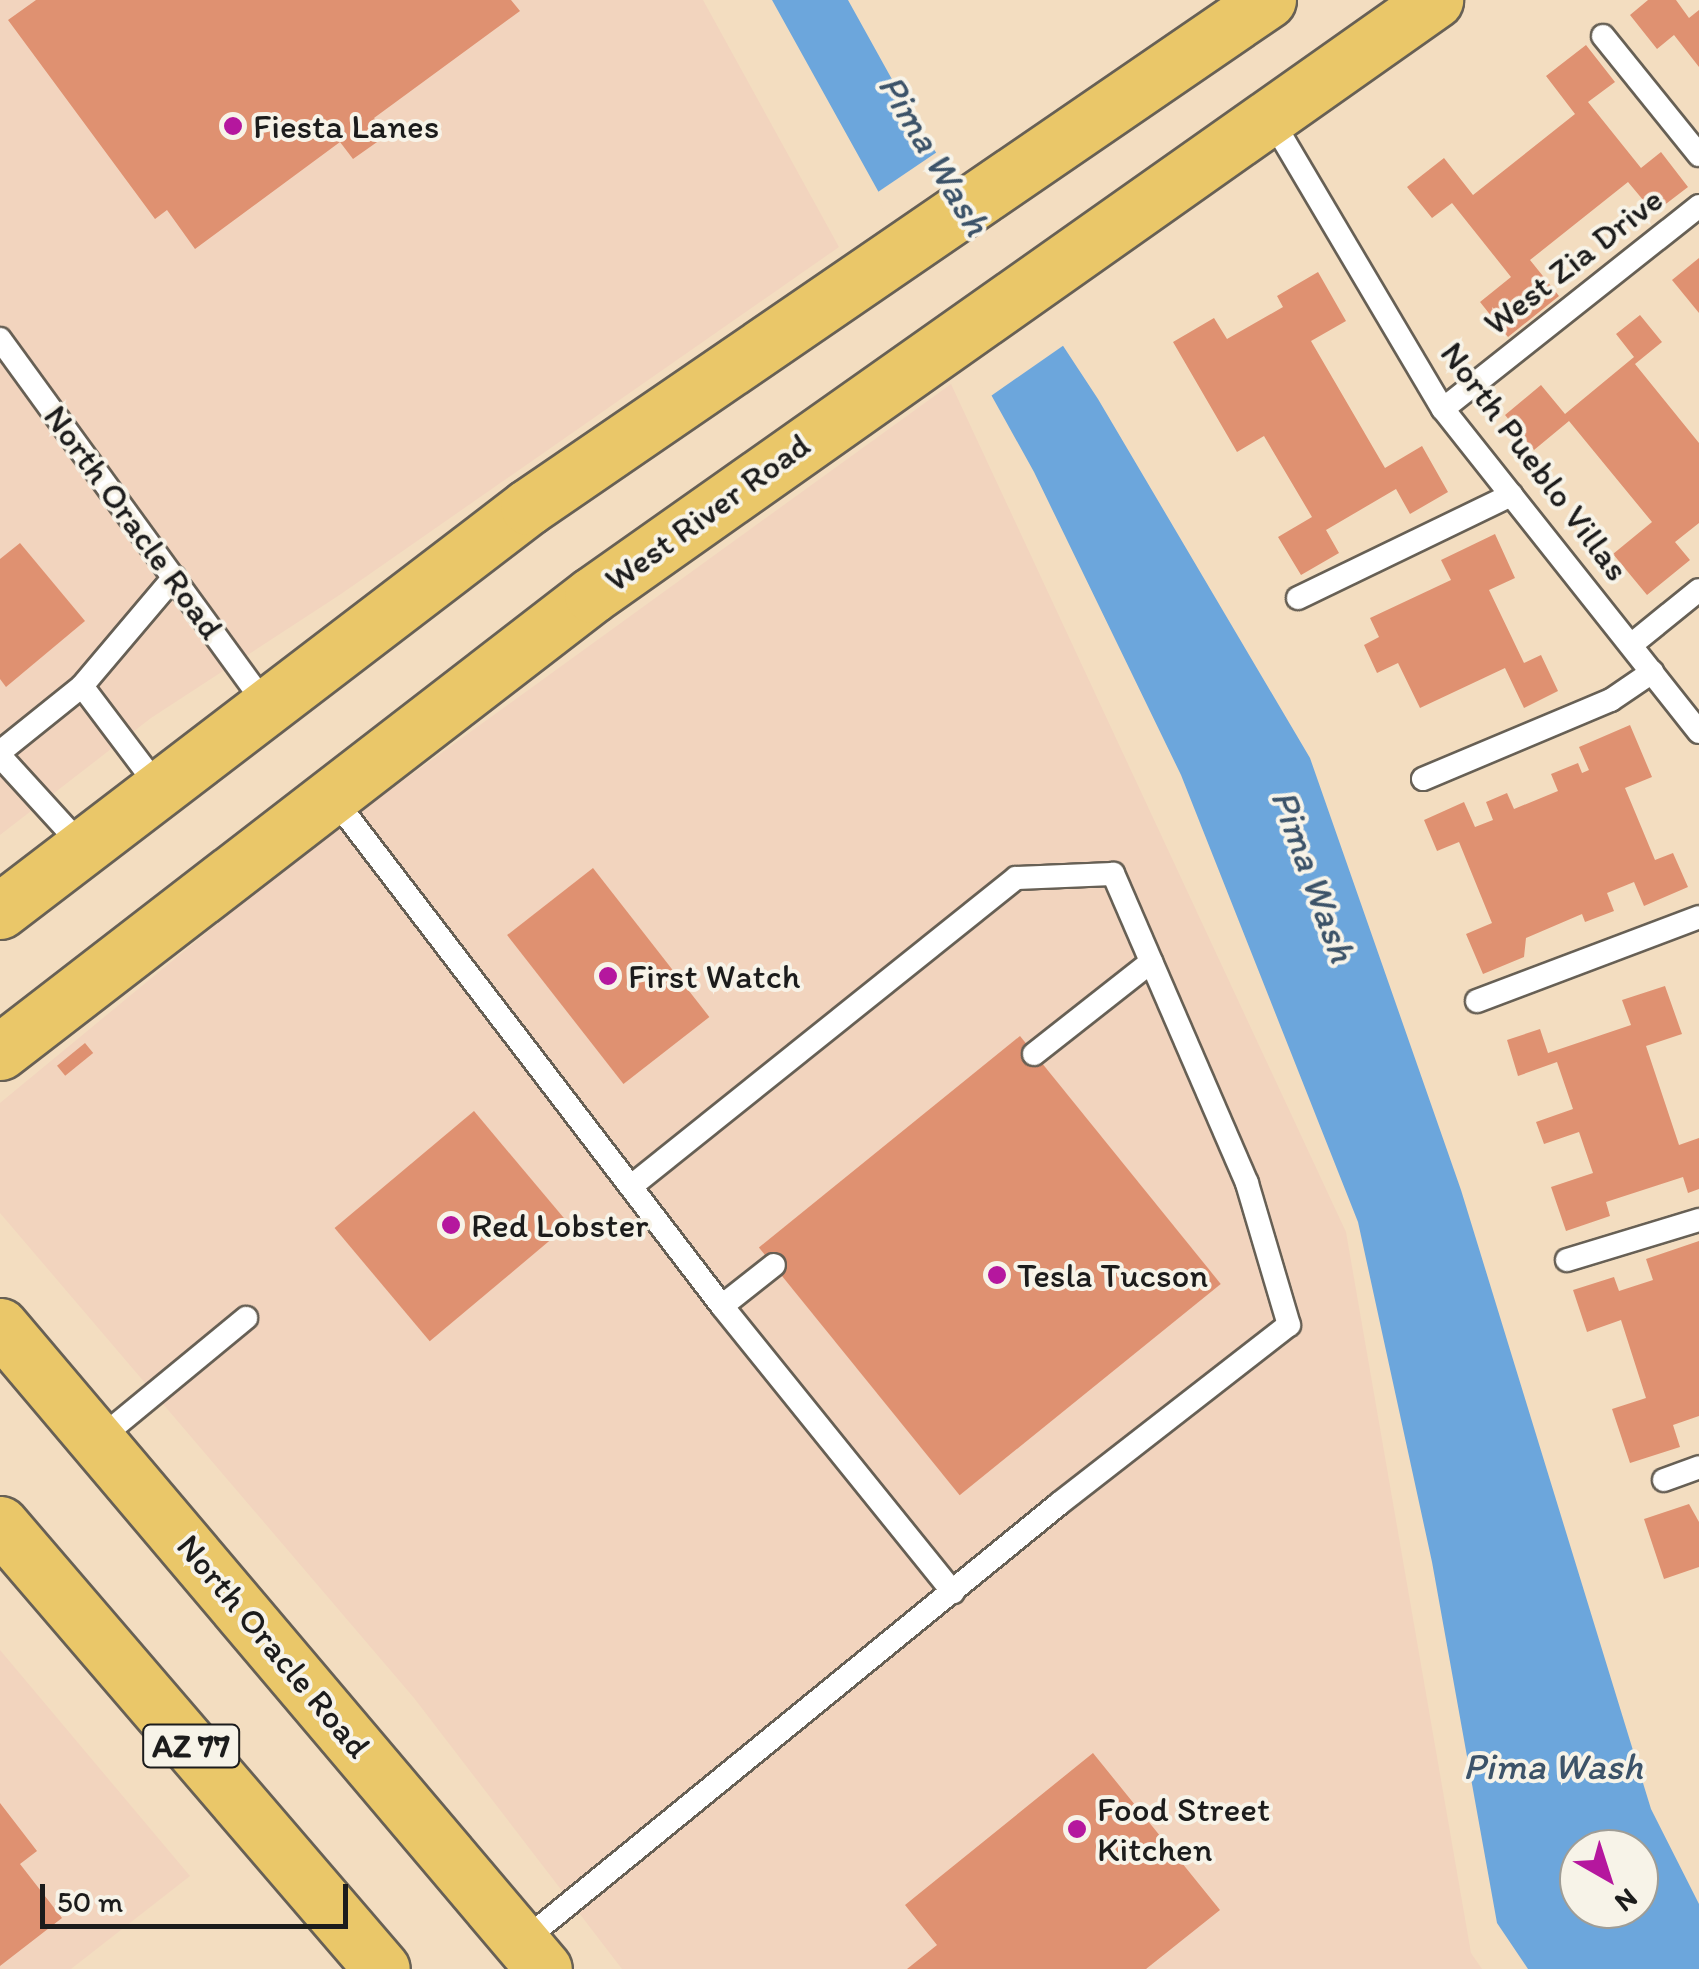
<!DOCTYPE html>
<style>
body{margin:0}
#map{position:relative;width:1699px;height:1969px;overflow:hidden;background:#f3ddc0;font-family:Itim,sans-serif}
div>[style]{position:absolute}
.built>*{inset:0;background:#f2d4be}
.water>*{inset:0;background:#6ca6dc}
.pier>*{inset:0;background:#f3ddc0}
.building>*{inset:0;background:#df9171;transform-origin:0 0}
.roads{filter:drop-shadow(2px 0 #676055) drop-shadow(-2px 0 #676055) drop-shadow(0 2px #676055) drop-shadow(0 -2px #676055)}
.service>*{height:22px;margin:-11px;padding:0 11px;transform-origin:11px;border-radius:11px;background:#fff}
.primary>*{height:55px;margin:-27.5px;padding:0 27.5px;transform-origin:27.5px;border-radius:27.5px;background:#eac769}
.trunk>*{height:55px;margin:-27.5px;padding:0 27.5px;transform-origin:27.5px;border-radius:27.5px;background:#eac769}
.dots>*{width:28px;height:28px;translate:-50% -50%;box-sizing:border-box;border:5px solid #f7f3e8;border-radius:50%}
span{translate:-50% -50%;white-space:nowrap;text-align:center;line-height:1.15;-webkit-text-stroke:8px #f7f3e8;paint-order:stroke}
.shield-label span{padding:2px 8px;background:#f7f3e8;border:2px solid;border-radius:8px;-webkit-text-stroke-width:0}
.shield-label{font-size:32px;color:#1c1c1c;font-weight:700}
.poi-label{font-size:35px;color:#1c1c1c}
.left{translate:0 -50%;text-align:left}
.street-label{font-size:35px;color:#1c1c1c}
.water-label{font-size:38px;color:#3c5369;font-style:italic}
.north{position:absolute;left:1559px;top:1829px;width:100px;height:100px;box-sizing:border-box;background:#f7f3e8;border:2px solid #9f9d96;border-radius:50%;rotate:141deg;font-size:28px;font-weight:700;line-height:40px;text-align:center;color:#1c1c1c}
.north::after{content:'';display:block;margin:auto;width:35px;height:45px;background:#b5179e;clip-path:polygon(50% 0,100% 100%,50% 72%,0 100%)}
.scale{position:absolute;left:40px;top:1884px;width:308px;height:45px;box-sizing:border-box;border:5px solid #1c1c1c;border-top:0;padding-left:12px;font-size:30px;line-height:35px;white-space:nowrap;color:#1c1c1c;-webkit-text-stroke:8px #f7f3e8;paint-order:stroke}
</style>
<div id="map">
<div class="built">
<i style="clip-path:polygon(0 0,703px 0,839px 247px,341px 594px,151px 718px,0 835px)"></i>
<i style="clip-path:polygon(951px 384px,1346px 1232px,1471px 1953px,1482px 1969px,622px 1969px,414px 1698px,0 1213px,0 1103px,303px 853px)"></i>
<i style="clip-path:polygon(0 1650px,190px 1876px,71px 1969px,0 1969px)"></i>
</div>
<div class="water">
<i style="clip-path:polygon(evenodd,772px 0,848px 0,914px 119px,1098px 399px,1310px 758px,1461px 1190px,1651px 1809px,1699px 1904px,1699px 1969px,1528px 1969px,1497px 1923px,1432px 1562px,1358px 1222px,1181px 775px,1034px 472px,772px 0,1579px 1849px,1639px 1849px,1639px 1909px,1579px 1909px,1579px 1849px)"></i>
</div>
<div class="pier">
<i style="clip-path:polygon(940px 150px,1067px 343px,988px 398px,875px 194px)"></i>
</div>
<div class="building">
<i style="clip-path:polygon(36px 0,511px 0,520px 11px,374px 118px,387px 135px,353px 159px,340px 142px,195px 249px,167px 210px,155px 219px,8px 20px)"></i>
<i style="clip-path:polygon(1648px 0,1676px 0,1689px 18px,1699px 10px,1699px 67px,1674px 35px,1657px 49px,1630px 15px)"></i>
<i style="clip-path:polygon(1586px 45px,1615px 82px,1588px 102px,1641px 168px,1661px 152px,1688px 187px,1654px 213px,1628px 182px,1530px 260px,1559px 296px,1508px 337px,1480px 302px,1511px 277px,1452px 203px,1432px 218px,1407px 187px,1444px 158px,1473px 195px,1575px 114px,1546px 76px)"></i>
<i style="clip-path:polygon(1699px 258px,1699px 313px,1672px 280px)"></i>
<i style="clip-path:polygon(1318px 272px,1346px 321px,1311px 341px,1385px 468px,1422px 446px,1448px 492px,1410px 514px,1396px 489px,1326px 530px,1339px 553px,1301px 575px,1278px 537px,1312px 517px,1264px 436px,1237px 452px,1173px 342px,1214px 318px,1227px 339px,1283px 307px,1277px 296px)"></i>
<i style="clip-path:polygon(1640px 315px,1662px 342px,1635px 364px,1699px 443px,1699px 523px,1675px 542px,1690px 560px,1647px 595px,1613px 554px,1652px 522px,1569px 421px,1534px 450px,1505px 415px,1541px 385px,1565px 414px,1634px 357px,1616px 334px)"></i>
<i style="clip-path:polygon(1495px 534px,1515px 578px,1489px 590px,1524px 663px,1541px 655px,1558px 691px,1524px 708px,1505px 668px,1420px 708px,1398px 663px,1377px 673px,1364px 645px,1379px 637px,1370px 618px,1451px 580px,1441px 560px)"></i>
<i style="clip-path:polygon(20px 543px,85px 621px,6px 687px,0 679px,0 559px)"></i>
<i style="clip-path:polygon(1630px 725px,1652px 777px,1625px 788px,1655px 860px,1673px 853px,1688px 887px,1644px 906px,1634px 882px,1607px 893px,1614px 911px,1585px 922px,1582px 914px,1526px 938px,1524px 957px,1483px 974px,1466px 934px,1492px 923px,1459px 842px,1437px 851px,1424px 820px,1464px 802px,1475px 827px,1493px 820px,1486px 802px,1507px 793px,1514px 809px,1558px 791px,1551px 774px,1578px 763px,1582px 773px,1589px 770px,1579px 747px)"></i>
<i style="left:593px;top:868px;width:189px;height:109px;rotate:52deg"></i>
<i style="clip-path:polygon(1665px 986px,1682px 1034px,1646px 1046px,1679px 1145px,1699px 1138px,1699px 1189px,1688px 1193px,1683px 1177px,1606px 1202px,1610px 1216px,1566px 1231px,1551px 1187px,1593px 1173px,1579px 1132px,1544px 1144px,1536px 1122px,1573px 1109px,1557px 1062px,1518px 1076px,1507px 1040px,1540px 1029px,1548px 1053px,1631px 1025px,1622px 1000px)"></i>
<i style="left:1020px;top:1036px;width:319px;height:336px;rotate:51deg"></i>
<i style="left:85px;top:1043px;width:13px;height:36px;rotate:51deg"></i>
<i style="left:474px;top:1111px;width:148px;height:182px;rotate:50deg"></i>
<i style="clip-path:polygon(1699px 1241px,1699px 1416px,1673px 1425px,1680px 1447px,1630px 1463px,1612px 1409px,1646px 1398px,1621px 1320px,1587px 1332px,1573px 1290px,1614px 1277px,1619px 1291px,1653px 1280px,1646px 1259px)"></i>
<i style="clip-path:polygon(1689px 1504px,1699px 1522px,1699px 1567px,1664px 1579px,1644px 1519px)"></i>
<i style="clip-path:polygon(1093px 1753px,1220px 1910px,1146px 1969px,907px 1969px,937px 1945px,905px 1905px)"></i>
<i style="clip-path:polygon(0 1803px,37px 1851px,20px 1864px,62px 1918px,0 1966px)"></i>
</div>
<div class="roads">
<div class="service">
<i style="left:1603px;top:36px;width:153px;rotate:51.1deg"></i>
<i style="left:1270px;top:117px;width:339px;rotate:59.4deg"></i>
<i style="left:1443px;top:409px;width:412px;rotate:51.6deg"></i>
<i style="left:0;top:339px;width:454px;rotate:54deg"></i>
<i style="left:1443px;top:409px;width:327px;rotate:-38.4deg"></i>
<i style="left:1298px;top:598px;width:237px;rotate:-25.8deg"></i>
<i style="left:1631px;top:645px;width:87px;rotate:-39deg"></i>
<i style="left:82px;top:686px;width:128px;rotate:53deg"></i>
<i style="left:0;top:752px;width:105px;rotate:-38.8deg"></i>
<i style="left:82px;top:686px;width:143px;rotate:-49.8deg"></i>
<i style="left:0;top:756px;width:123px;rotate:47.6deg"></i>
<i style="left:1423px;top:779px;width:204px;rotate:-22.8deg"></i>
<i style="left:1611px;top:700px;width:50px;rotate:-34.3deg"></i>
<i style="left:331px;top:795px;width:643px;rotate:52.58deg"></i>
<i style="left:722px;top:1306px;width:368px;rotate:51.1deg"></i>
<i style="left:1477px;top:1001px;width:237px;rotate:-20.7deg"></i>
<i style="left:1034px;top:1054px;width:149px;rotate:-38.2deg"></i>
<i style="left:1567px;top:1260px;width:138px;rotate:-16.9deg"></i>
<i style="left:722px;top:1306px;width:66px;rotate:-38.3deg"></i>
<i style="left:98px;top:1440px;width:192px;rotate:-39.5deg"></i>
<i style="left:1664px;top:1480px;width:37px;rotate:-20deg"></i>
<i style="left:522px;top:1942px;width:694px;rotate:-39.21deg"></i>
<i style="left:1060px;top:1503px;width:290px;rotate:-37.9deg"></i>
<i style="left:1289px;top:1325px;width:148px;rotate:-106.5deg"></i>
<i style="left:1247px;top:1183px;width:337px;rotate:-113.4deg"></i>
<i style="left:1113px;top:874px;width:97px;rotate:177.6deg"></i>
<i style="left:1016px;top:878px;width:489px;rotate:141.3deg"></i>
</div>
<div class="primary">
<i style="left:0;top:911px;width:665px;rotate:-37.42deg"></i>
<i style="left:528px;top:507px;width:897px;rotate:-34.42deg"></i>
<i style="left:0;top:1052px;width:748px;rotate:-37.67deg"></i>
<i style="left:592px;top:595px;width:1032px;rotate:-35.21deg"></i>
</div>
<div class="trunk">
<i style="left:0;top:1326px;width:842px;rotate:49.77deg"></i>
<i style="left:0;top:1524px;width:586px;rotate:49.36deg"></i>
</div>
</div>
<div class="dots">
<i style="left:233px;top:126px;background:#b5179e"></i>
<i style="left:608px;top:976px;background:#b5179e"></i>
<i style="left:451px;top:1225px;background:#b5179e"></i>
<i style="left:997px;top:1275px;background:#b5179e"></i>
<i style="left:1077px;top:1829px;background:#b5179e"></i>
</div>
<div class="shield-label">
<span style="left:191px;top:1746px">AZ 77</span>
</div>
<div class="poi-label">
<span class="left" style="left:253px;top:126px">Fiesta Lanes</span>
<span class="left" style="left:628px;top:976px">First Watch</span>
<span class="left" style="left:471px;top:1225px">Red Lobster</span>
<span class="left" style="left:1017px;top:1275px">Tesla Tucson</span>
<span class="left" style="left:1097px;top:1829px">Food Street<br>Kitchen</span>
</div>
<div class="street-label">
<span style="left:1573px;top:261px;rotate:-38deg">West Zia Drive</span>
<span style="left:1535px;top:461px;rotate:53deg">North Pueblo Villas</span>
<span style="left:707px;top:512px;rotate:-36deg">West River Road</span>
<span style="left:134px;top:522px;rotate:54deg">North Oracle Road</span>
<span style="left:274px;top:1646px;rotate:50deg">North Oracle Road</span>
</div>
<div class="water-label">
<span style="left:934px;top:155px;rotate:59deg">Pima Wash</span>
<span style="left:1313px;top:876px;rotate:70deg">Pima Wash</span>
<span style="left:1553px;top:1767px">Pima Wash</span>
</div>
<div class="north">N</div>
<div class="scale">50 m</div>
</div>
